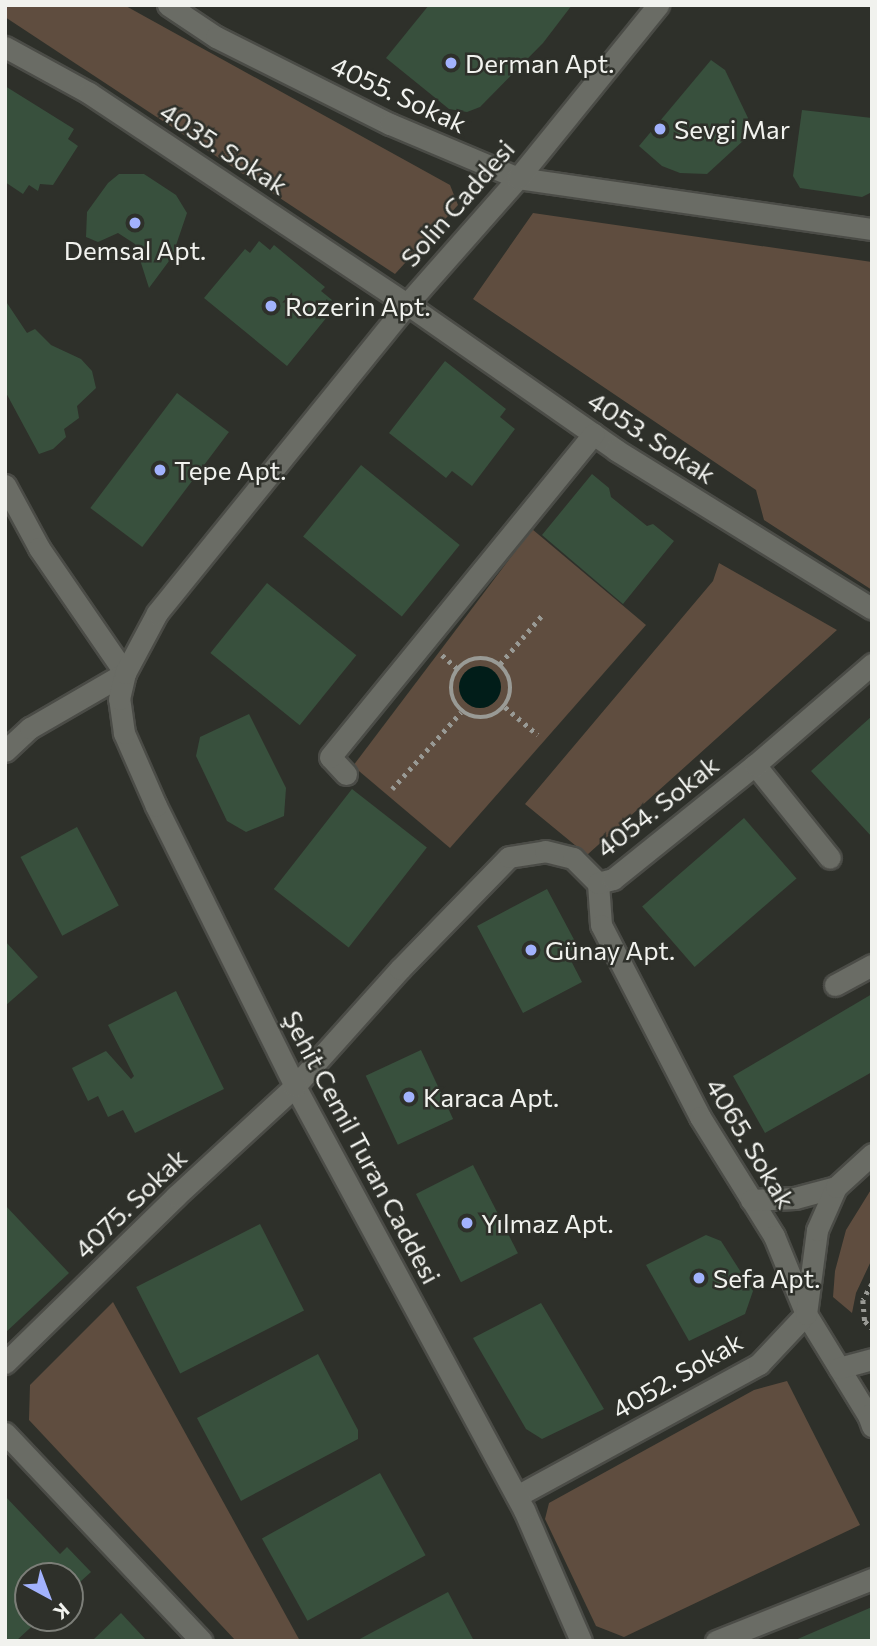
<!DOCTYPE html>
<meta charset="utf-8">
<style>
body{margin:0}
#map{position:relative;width:877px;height:1646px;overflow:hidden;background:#2e302a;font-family:Commissioner,sans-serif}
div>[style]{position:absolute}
.green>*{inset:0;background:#5f4d3f}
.water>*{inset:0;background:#011d19}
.round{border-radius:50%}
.building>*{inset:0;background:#38503d;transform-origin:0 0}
.path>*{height:4.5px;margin-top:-2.25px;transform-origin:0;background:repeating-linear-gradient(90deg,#999a95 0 3.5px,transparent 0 8.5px)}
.path>.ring{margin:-2.25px;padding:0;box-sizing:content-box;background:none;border:4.5px solid #999a95;border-radius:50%}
.roads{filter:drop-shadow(2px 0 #4b4c47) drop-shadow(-2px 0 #4b4c47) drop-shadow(0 2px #4b4c47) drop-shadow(0 -2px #4b4c47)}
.minor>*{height:21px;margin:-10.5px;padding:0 10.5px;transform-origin:10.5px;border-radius:10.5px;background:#6a6c65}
.dots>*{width:19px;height:19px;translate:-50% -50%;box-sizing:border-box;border:4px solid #2e302a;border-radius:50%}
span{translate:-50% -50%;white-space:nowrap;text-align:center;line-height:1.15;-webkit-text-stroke:5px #2e302a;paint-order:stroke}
.poi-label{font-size:26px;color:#f1f2ee}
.left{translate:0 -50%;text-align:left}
.street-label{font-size:26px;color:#f1f2ee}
.frame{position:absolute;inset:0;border:7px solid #f1f2ee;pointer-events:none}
.north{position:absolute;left:14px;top:1562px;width:70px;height:70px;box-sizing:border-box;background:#2e302a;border:2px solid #7c7e78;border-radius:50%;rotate:139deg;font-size:19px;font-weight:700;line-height:28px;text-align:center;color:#f1f2ee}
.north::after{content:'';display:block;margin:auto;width:24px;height:32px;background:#a2b2fd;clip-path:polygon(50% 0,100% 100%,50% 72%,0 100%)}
</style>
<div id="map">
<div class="green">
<i style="clip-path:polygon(5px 5px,124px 5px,450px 185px,458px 205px,395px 274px,5px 17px)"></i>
<i style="clip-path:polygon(533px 213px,872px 262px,872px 590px,764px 520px,756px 490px,473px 299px)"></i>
<i style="clip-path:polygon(532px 529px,646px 625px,450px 848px,353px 766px)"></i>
<i style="clip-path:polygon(719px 563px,837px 630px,587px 855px,525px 804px,713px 581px)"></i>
<i style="clip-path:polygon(872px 1188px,872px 1259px,856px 1293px,852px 1313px,833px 1297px,835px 1271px,846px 1230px)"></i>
<i style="clip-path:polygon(113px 1302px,300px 1641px,236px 1641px,29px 1420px,30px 1385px)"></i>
<i style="clip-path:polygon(787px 1381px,860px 1525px,624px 1637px,596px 1626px,545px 1519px,549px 1503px,754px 1390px)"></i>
</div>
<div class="water">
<i class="round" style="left:459px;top:666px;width:42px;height:42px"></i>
</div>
<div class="building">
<i style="clip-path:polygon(429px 5px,572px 5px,543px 43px,480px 107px,467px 112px,449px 109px,386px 58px)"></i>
<i style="clip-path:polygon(711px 60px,725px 70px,748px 118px,744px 140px,707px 174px,680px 173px,662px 166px,639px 146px)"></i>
<i style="clip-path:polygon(5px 86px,74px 129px,68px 139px,78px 146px,53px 185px,40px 184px,38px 191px,29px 185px,23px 194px,5px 182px)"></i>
<i style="clip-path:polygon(802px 110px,872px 118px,872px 192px,862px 197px,800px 188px,793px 176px)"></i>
<i style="clip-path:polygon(119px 174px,144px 174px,176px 195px,187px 213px,172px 257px,149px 288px,135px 244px,118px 233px,98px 242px,86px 237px,87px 212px,108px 183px)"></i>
<i style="clip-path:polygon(259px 241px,270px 250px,274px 245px,325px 287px,321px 291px,332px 300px,321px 312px,327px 317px,287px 366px,204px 298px,245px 249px,250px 253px)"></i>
<i style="clip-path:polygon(5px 300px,27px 333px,35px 329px,51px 345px,81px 359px,92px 371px,96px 388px,77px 406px,79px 418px,64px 429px,66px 437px,53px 449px,39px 454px,5px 391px)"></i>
<i style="clip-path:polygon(445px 361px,506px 409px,500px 417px,515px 429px,472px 486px,452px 471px,446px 478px,389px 433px)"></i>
<i style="left:177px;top:393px;width:65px;height:144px;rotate:37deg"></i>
<i style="left:361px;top:465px;width:127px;height:92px;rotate:39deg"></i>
<i style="clip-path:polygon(592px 474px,609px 488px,611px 497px,647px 526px,653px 524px,674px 541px,623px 604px,542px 535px)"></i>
<i style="left:267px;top:583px;width:115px;height:90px;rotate:39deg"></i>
<i style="clip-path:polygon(249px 714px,286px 788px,284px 816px,246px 832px,227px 821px,196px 756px,200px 737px)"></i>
<i style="clip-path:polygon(872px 716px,872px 837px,811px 771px)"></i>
<i style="left:352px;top:789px;width:95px;height:127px;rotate:38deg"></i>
<i style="left:744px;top:818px;width:80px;height:135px;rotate:49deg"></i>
<i style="left:77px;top:827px;width:89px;height:64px;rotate:62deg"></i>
<i style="clip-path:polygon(547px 889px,578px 947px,567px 953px,582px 982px,523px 1013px,477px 926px)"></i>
<i style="clip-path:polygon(5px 941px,38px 977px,5px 1006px)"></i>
<i style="clip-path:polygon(176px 991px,224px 1089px,135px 1133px,123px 1110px,108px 1117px,98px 1096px,88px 1101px,72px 1068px,106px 1051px,131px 1079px,134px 1076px,108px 1025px)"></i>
<i style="clip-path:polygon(872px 994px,872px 1072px,765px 1133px,733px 1076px)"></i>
<i style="left:421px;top:1050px;width:76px;height:61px;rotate:65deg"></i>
<i style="left:473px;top:1165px;width:99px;height:64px;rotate:63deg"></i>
<i style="clip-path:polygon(5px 1205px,69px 1273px,5px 1333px)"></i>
<i style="left:260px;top:1224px;width:97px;height:139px;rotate:63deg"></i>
<i style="clip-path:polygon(706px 1235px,721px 1241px,753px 1291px,745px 1314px,689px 1341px,646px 1265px)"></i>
<i style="clip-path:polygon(541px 1303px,604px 1409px,542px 1439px,526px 1429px,473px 1338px)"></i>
<i style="clip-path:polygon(318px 1354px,358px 1430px,358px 1439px,241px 1501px,197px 1418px)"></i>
<i style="left:380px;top:1473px;width:94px;height:135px;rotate:61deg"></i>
<i style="clip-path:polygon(5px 1496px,60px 1554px,67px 1547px,91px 1572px,70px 1591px,70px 1576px,28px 1576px,28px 1618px,41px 1618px,16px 1641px,5px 1641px)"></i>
<i style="clip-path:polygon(448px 1592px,474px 1641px,356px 1641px)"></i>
<i style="clip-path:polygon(872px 1607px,872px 1641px,793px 1641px)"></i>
<i style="clip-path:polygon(121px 1613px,147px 1641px,92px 1641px)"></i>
</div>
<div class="path">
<i style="left:442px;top:655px;width:20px;rotate:41deg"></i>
<i class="ring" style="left:451px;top:658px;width:55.5px;height:55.5px"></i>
<i style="left:500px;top:664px;width:67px;rotate:-49.2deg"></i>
<i style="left:505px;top:707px;width:43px;rotate:40.3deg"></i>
<i style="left:392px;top:789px;width:103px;rotate:-48.1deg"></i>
<i style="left:872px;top:1284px;width:18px;rotate:119deg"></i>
<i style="left:863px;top:1300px;width:21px;rotate:85deg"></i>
<i style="left:865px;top:1321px;width:10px;rotate:45deg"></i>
</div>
<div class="roads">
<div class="minor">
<i style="left:168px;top:5px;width:58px;rotate:33.7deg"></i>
<i style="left:216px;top:37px;width:195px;rotate:26.6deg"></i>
<i style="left:390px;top:124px;width:139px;rotate:22.9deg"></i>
<i style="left:518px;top:178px;width:358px;rotate:8.2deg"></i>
<i style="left:5px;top:47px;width:96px;rotate:28.7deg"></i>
<i style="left:89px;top:93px;width:382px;rotate:33.6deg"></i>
<i style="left:407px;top:304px;width:255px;rotate:34.9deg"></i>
<i style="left:616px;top:450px;width:301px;rotate:31.8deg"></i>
<i style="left:5px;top:485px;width:72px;rotate:61.6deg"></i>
<i style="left:39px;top:548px;width:152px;rotate:55.5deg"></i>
<i style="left:5px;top:751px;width:34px;rotate:-43deg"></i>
<i style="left:30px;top:728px;width:110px;rotate:-30.1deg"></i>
<i style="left:755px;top:765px;width:119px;rotate:51.1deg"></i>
<i style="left:346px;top:774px;width:23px;rotate:-133deg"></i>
<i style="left:330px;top:757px;width:417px;rotate:-50.8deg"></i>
<i style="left:598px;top:883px;width:42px;rotate:85.9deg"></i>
<i style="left:601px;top:925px;width:216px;rotate:62.7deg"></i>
<i style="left:700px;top:1117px;width:140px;rotate:58.1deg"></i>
<i style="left:774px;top:1236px;width:84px;rotate:67.7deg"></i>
<i style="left:806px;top:1314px;width:119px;rotate:58.5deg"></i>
<i style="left:868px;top:1415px;width:12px;rotate:70deg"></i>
<i style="left:835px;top:985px;width:42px;rotate:-28.4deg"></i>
<i style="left:751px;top:1200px;width:44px;rotate:-2.6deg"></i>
<i style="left:795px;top:1198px;width:42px;rotate:-15deg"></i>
<i style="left:5px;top:1363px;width:239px;rotate:-44.3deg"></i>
<i style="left:176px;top:1196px;width:162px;rotate:-42.7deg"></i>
<i style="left:295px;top:1086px;width:157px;rotate:-48.1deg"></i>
<i style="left:400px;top:969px;width:156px;rotate:-45.8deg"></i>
<i style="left:509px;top:857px;width:36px;rotate:-9deg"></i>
<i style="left:545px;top:851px;width:29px;rotate:14deg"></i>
<i style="left:573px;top:858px;width:35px;rotate:45deg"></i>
<i style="left:598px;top:883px;width:16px;rotate:-15deg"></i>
<i style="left:613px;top:879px;width:182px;rotate:-38.8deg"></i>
<i style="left:755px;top:765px;width:155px;rotate:-40.8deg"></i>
<i style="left:839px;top:1368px;width:34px;rotate:-15deg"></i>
<i style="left:5px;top:1433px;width:286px;rotate:46.6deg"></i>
<i style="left:517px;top:1496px;width:276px;rotate:-28.6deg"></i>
<i style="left:759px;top:1364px;width:69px;rotate:-46.8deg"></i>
<i style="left:806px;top:1314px;width:85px;rotate:-82.5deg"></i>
<i style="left:817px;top:1230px;width:47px;rotate:-66.2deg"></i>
<i style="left:836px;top:1187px;width:49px;rotate:-42.5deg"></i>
<i style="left:581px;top:1641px;width:143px;rotate:-113.5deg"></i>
<i style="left:524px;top:1510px;width:482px;rotate:-118.4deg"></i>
<i style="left:295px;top:1086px;width:313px;rotate:-116.4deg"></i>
<i style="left:156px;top:806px;width:80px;rotate:-113.7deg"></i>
<i style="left:124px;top:733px;width:34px;rotate:-98deg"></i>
<i style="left:119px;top:699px;width:27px;rotate:-77deg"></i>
<i style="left:125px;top:673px;width:68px;rotate:-61.9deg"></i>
<i style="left:157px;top:613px;width:397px;rotate:-51deg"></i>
<i style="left:407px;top:304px;width:168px;rotate:-48.6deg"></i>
<i style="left:518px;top:178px;width:223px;rotate:-51deg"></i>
<i style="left:716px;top:1641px;width:168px;rotate:-21.7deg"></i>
</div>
</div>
<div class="dots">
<i style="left:451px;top:63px;background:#a2b2fd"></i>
<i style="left:660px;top:129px;background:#a2b2fd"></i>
<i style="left:135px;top:223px;background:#a2b2fd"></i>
<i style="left:271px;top:306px;background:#a2b2fd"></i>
<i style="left:160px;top:470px;background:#a2b2fd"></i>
<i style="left:531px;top:950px;background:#a2b2fd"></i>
<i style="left:409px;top:1097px;background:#a2b2fd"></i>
<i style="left:467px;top:1223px;background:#a2b2fd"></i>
<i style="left:699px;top:1278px;background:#a2b2fd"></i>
</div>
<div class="poi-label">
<span class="left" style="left:465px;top:63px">Derman Apt.</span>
<span class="left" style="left:674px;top:129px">Sevgi Mar</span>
<span style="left:135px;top:250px">Demsal Apt.</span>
<span class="left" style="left:285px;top:306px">Rozerin Apt.</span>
<span class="left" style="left:174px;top:470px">Tepe Apt.</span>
<span class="left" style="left:545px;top:950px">Günay Apt.</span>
<span class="left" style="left:423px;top:1097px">Karaca Apt.</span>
<span class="left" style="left:481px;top:1223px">Yılmaz Apt.</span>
<span class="left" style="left:713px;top:1278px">Sefa Apt.</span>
</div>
<div class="street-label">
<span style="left:399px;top:94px;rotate:25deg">4055. Sokak</span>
<span style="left:224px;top:148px;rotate:33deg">4035. Sokak</span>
<span style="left:457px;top:203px;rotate:-49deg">Solin Caddesi</span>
<span style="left:652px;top:437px;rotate:33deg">4053. Sokak</span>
<span style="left:657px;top:806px;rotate:-38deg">4054. Sokak</span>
<span style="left:751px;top:1143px;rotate:59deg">4065. Sokak</span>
<span style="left:362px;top:1147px;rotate:62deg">Şehit Cemil Turan Caddesi</span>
<span style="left:130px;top:1203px;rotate:-44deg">4075. Sokak</span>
<span style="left:677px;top:1375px;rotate:-30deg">4052. Sokak</span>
</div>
<div class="frame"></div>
<div class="north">K</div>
</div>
